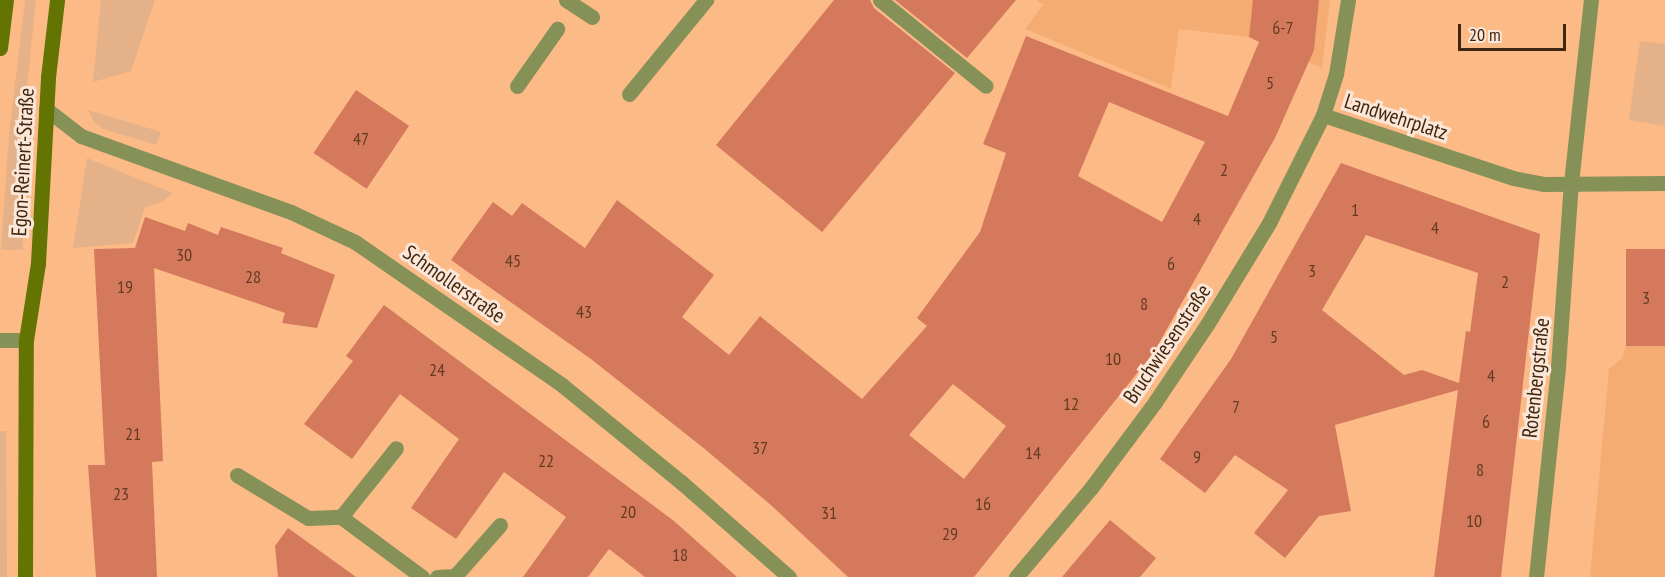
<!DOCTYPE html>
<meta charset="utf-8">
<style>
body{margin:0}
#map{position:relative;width:1665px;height:577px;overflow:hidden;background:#fcba86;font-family:"PT Sans Narrow",sans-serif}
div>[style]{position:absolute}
.built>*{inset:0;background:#f4ac73}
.green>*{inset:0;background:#e4b189}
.building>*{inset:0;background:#d4795c;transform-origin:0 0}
.service>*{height:15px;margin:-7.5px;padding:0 7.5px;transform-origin:7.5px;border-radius:7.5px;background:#859157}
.minor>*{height:15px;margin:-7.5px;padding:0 7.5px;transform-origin:7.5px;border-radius:7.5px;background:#859157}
.secondary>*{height:15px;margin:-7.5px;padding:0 7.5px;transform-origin:7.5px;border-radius:7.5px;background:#647402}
span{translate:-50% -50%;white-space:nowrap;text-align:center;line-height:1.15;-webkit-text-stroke:6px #fbe6d7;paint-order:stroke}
.number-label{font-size:18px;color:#643b23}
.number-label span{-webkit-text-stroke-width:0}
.street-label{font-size:21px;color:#3f2610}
.scale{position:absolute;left:1458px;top:24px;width:108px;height:27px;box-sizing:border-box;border:3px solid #3f2610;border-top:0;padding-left:8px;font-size:18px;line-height:21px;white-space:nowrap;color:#3f2610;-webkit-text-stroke:4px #fbe6d7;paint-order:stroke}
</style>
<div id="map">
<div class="built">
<i style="clip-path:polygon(1037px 0,1330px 0,1322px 68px,1248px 37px,1179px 29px,1171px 89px,1025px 29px,1043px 5px)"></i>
<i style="clip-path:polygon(1626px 249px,1665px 249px,1665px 577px,1590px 577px,1609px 369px,1622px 358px,1626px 346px)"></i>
</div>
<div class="green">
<i style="clip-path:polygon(25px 0,36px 0,22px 135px,21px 208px,23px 250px,1px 250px,9px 135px)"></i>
<i style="clip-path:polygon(101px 0,155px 0,131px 71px,93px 82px)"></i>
<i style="clip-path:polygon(1640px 41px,1665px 44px,1665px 126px,1629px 120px)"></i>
<i style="clip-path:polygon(88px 110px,161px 132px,156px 145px,103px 129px,94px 122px)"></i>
<i style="clip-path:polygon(87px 158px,173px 193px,162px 202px,145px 207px,133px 243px,73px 248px)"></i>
<i style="clip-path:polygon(0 431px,6px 431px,7px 577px,0 577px)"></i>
</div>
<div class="building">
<i style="clip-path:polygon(834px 0,870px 0,874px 8px,955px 73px,822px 232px,716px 145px)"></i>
<i style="clip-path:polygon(895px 0,1016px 0,967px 58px)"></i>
<i style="clip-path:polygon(evenodd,1253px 0,1319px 0,1314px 50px,1275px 138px,1154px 352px,974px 577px,848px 577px,772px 506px,706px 450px,591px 359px,451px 260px,493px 202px,512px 216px,522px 203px,585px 248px,617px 200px,714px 275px,682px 317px,729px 355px,760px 316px,862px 399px,927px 326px,917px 318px,980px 232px,1006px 153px,983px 144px,1026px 36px,1228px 116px,1259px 42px,1249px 37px,1253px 0,1109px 102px,1205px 142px,1162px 222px,1078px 176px,1109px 102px,1253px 0,953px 384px,1006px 426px,964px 479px,909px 435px,953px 384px)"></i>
<i style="left:356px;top:90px;width:64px;height:76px;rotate:34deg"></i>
<i style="clip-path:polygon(evenodd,1341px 163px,1540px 234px,1501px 577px,1434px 577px,1458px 390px,1335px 425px,1351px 511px,1319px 516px,1285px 558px,1254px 533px,1288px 490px,1235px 455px,1205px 493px,1160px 459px,1231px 359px,1341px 163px,1366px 235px,1478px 273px,1470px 332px,1466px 331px,1459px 383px,1422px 370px,1404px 375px,1322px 310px,1366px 235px)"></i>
<i style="clip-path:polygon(145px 217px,185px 231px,188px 223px,218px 235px,221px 227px,283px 248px,281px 253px,335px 275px,317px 328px,282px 323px,285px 313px,154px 268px,163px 461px,152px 462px,157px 577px,96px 577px,88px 465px,105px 465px,94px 249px,135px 248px)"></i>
<i style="left:1626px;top:249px;width:39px;height:97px"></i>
<i style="clip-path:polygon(384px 305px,674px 521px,737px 577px,645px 577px,609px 549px,588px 577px,523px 577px,566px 517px,504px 472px,456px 539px,411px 508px,459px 439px,400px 394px,352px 459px,304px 424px,353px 361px,346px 356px)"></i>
<i style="clip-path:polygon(1110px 520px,1156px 558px,1140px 577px,1062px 577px)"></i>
<i style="clip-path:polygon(288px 528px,356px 577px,278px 577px,275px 546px)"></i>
</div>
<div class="service">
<i style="left:566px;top:0;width:31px;rotate:33deg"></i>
<i style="left:880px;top:0;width:136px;rotate:39.1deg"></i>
<i style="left:517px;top:86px;width:70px;rotate:-54.9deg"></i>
<i style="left:237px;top:475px;width:83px;rotate:31.2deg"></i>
<i style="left:308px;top:518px;width:33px;rotate:-2deg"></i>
<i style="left:341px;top:517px;width:101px;rotate:36.5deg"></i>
<i style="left:341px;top:517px;width:88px;rotate:-51.4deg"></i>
<i style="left:437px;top:577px;width:18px;rotate:-3deg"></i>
<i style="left:455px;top:576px;width:68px;rotate:-48.6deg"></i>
</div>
<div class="minor">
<i style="left:629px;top:94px;width:122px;rotate:-50.7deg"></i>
<i style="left:46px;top:109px;width:44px;rotate:37.6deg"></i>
<i style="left:81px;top:136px;width:223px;rotate:19.9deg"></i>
<i style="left:291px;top:212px;width:71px;rotate:25.1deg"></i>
<i style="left:355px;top:242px;width:252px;rotate:34.6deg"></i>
<i style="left:562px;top:385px;width:154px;rotate:39.2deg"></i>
<i style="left:681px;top:482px;width:144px;rotate:41.3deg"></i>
<i style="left:1323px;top:115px;width:200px;rotate:18.3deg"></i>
<i style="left:1513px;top:178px;width:31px;rotate:11deg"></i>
<i style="left:1543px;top:184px;width:122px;rotate:-0.5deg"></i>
<i style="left:0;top:340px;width:26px"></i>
<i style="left:1016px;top:577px;width:116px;rotate:-49.9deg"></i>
<i style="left:1091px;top:488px;width:107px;rotate:-53.3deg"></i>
<i style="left:1155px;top:402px;width:95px;rotate:-56.1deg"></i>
<i style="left:1208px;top:323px;width:117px;rotate:-58.6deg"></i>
<i style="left:1269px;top:223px;width:121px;rotate:-63.4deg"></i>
<i style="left:1323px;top:115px;width:43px;rotate:-72.4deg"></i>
<i style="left:1336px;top:74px;width:75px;rotate:-80.8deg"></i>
<i style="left:1536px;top:577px;width:211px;rotate:-84deg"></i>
<i style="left:1558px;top:367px;width:184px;rotate:-86deg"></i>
<i style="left:1571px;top:183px;width:184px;rotate:-83.8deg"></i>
</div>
<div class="secondary">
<i style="left:0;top:48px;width:48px;rotate:-82.9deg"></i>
<i style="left:25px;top:577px;width:237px;rotate:-89.8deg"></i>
<i style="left:26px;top:340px;width:78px;rotate:-81.1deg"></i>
<i style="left:38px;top:263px;width:186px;rotate:-86.9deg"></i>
<i style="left:48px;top:77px;width:78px;rotate:-83.3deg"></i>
</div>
<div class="number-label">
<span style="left:1283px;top:28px">6-7</span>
<span style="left:1270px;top:83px">5</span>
<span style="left:361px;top:139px">47</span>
<span style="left:1224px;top:170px">2</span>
<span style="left:1355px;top:210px">1</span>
<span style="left:1197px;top:219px">4</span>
<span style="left:1435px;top:228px">4</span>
<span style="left:184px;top:255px">30</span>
<span style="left:513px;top:261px">45</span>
<span style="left:1171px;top:264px">6</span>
<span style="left:1312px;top:271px">3</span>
<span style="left:253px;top:277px">28</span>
<span style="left:1505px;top:282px">2</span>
<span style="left:125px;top:287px">19</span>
<span style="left:1646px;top:298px">3</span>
<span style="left:1144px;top:304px">8</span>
<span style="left:584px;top:312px">43</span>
<span style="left:1274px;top:337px">5</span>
<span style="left:1113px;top:359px">10</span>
<span style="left:437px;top:370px">24</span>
<span style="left:1491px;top:376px">4</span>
<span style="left:1071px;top:404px">12</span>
<span style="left:1236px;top:407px">7</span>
<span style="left:1486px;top:422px">6</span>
<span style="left:133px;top:434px">21</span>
<span style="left:760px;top:448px">37</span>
<span style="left:1033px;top:453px">14</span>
<span style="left:1197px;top:457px">9</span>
<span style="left:546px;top:461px">22</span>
<span style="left:1480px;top:470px">8</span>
<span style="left:121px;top:494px">23</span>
<span style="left:983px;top:504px">16</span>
<span style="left:628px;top:512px">20</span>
<span style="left:829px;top:513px">31</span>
<span style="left:1474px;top:521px">10</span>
<span style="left:950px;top:534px">29</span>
<span style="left:680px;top:555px">18</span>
</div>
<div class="street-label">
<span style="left:1396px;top:117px;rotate:18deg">Landwehrplatz</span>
<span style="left:23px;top:162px;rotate:-87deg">Egon-Reinert-Straße</span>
<span style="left:454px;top:284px;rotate:35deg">Schmollerstraße</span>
<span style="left:1167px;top:344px;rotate:-56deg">Bruchwiesenstraße</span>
<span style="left:1536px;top:378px;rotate:-84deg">Rotenbergstraße</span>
</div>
<div class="scale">20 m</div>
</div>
